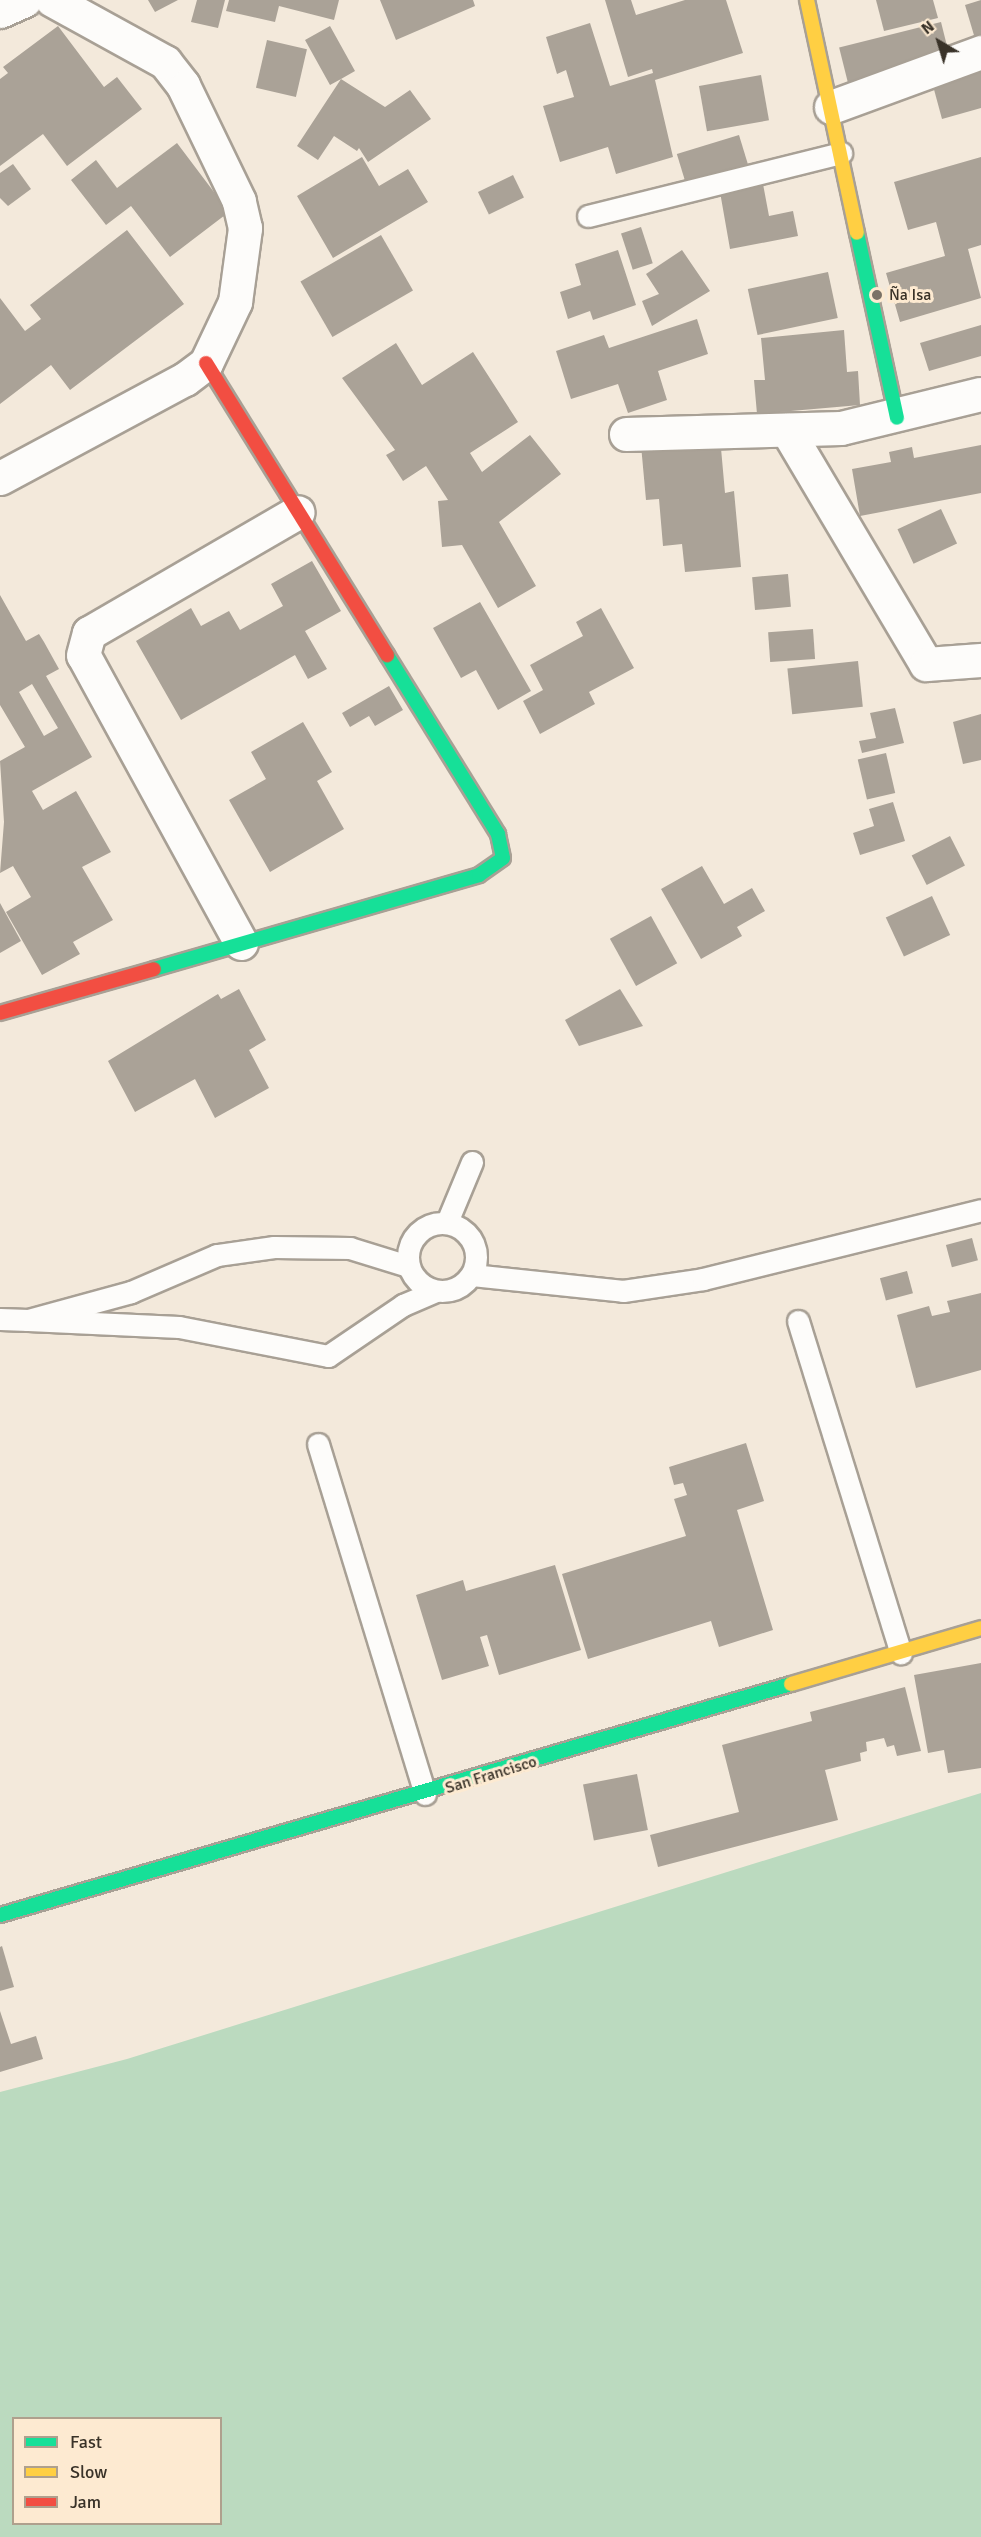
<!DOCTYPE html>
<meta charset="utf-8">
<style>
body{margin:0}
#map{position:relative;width:981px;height:2537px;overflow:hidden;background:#f3e9db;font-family:Signika,sans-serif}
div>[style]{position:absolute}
.green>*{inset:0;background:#bbdabf}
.building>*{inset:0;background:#aaa297;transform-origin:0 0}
.roads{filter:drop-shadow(2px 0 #a8a095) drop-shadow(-2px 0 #a8a095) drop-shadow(0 2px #a8a095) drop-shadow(0 -2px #a8a095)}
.lane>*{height:21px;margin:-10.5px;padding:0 10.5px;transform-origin:10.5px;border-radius:10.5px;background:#fdfcfa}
.lane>.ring{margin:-10.5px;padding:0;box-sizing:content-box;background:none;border:21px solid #fdfcfa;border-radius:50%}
.street>*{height:33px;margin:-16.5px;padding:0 16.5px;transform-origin:16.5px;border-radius:16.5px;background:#fdfcfa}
.fast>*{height:14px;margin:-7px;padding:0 7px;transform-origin:7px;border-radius:7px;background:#16e098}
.slow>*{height:14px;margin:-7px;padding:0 7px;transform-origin:7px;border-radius:7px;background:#ffcf43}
.jam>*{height:14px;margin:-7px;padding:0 7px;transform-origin:7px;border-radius:7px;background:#f24e42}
.dots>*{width:16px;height:16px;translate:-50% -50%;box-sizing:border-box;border:3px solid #fdead1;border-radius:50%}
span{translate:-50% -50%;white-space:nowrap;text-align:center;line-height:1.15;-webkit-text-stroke:6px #fdead1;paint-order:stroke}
.poi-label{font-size:16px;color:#393228}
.left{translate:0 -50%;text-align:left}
.street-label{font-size:16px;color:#393228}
.legend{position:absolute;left:12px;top:2417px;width:210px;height:108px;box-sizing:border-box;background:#fdead1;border:2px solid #afa08d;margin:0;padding:8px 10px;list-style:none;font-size:18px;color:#393228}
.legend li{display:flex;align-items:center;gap:12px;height:30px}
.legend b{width:30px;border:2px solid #afa08d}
.north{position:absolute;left:909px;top:12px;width:60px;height:60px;-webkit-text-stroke:4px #fdead1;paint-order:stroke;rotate:322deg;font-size:16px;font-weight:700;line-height:24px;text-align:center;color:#393228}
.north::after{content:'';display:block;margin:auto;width:21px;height:27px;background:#393228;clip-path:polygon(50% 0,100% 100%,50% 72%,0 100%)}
</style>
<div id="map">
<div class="green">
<i style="clip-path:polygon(evenodd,981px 1793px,981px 2537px,0 2537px,0 2092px,127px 2059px,981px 1793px,14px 2418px,220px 2418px,220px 2524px,14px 2524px,14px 2418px)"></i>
</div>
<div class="building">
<i style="clip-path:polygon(148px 0,178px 0,155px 12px)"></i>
<i style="clip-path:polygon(197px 0,225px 0,218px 28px,191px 22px)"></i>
<i style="clip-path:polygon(229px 0,339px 0,334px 20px,279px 6px,275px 22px,226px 11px)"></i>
<i style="clip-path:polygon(380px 0,473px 0,475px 6px,396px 40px)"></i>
<i style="clip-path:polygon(605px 0,631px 0,636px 15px,685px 0,726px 0,743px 53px,655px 80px,673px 157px,616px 174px,608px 147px,560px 162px,543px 106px,574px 97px,566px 70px,557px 74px,546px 37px,590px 23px,610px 86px,653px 73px,652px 69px,628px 77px)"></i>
<i style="clip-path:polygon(876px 0,933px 0,938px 18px,884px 31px)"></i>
<i style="clip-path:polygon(981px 0,981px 40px,976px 42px,965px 5px)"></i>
<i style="left:941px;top:22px;width:36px;height:105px;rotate:76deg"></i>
<i style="clip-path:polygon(58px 26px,104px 87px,117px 77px,142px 109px,67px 166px,43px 134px,0 166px,0 79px,8px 73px,3px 67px)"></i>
<i style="clip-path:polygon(330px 26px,355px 71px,341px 79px,385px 107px,410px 90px,431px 119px,368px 162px,359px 148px,357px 151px,334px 136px,318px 160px,297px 146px,341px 79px,330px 85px,305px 40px)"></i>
<i style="left:267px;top:40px;width:41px;height:49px;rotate:13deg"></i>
<i style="clip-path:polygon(981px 56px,981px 108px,942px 119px,929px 71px)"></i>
<i style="left:761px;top:75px;width:46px;height:63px;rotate:80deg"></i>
<i style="left:739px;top:135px;width:31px;height:65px;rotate:73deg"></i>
<i style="clip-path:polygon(177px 143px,229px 212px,170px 257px,131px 206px,106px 225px,71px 180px,96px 160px,117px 188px)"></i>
<i style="clip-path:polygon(362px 157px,379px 186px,408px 169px,428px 202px,333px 258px,297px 196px)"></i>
<i style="clip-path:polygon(981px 157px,981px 245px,968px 249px,981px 298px,900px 322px,886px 273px,945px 256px,936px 222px,908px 230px,894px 182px)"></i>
<i style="clip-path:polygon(13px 164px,31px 189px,8px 206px,0 198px,0 173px)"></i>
<i style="left:513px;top:175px;width:25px;height:39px;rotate:64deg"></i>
<i style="clip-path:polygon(763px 184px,769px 216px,793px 211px,798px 236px,730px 249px,720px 192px)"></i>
<i style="left:641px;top:227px;width:38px;height:21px;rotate:72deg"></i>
<i style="clip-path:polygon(127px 230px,184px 304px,70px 390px,51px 365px,0 404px,0 298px,25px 331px,41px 319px,30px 305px)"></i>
<i style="left:381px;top:235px;width:64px;height:93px;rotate:60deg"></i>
<i style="clip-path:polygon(618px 250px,636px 305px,593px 320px,590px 311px,568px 319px,560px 292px,581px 285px,575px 264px)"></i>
<i style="clip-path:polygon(682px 250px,710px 291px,652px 326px,642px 301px,659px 294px,646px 274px)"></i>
<i style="left:828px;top:272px;width:47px;height:82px;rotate:78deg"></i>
<i style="clip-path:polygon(697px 319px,708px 354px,658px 371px,667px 400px,628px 413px,618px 384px,571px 399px,556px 351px,604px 335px,609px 348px)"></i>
<i style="clip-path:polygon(981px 325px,981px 356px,929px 371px,920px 343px)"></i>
<i style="clip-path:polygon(844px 330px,847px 372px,858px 371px,860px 405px,757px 414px,754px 380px,765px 380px,761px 338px)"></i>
<i style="clip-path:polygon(396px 343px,422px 385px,473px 352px,518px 422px,470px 453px,482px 472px,530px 435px,561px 474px,499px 522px,536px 586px,498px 608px,462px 545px,442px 547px,438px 501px,448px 500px,426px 466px,403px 481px,386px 455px,395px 450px,342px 378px)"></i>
<i style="clip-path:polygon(720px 437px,725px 493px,734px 491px,741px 567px,685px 572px,682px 544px,663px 546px,659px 499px,646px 500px,641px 445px)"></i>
<i style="clip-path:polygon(981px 445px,981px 493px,860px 516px,852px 469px,891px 462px,889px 452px,912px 447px,914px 458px)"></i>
<i style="left:941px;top:509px;width:38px;height:48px;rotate:65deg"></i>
<i style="clip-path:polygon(312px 561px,341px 611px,305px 631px,327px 669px,308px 679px,295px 655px,181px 720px,136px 641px,191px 608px,201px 626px,229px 611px,240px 630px,283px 606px,271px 584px)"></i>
<i style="left:788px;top:574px;width:33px;height:36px;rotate:85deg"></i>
<i style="clip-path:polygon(evenodd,0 595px,26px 641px,39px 634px,44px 642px,59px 669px,46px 676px,92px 757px,32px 791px,43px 810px,76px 791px,111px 852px,82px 867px,113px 920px,73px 942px,80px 954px,42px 975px,6px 912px,31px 897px,13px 866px,0 873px,4px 822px,0 761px,25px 747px,0 705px,0 595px,32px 684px,58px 728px,44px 736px,19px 692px,32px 684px)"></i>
<i style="clip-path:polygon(480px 602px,531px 691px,498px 710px,476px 670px,461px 678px,433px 628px)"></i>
<i style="clip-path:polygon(601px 608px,634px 668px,589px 692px,595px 704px,540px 734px,523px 701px,543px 690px,530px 665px,583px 636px,576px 622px)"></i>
<i style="left:813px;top:629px;width:30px;height:45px;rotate:86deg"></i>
<i style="left:858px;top:661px;width:46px;height:71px;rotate:84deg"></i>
<i style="clip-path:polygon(389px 686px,403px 710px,375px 726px,369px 716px,350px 727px,342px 713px)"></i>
<i style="clip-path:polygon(895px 708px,904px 743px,862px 753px,859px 741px,876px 738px,870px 713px)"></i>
<i style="clip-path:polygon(981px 714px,981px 760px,963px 764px,953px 722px)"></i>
<i style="clip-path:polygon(303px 722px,332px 772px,317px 781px,344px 829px,270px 872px,229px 800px,266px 779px,251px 752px)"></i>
<i style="left:886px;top:753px;width:41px;height:29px;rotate:77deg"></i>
<i style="clip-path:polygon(893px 802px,905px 841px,860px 855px,853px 833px,874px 826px,869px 809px)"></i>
<i style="left:950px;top:836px;width:33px;height:43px;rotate:63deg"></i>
<i style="clip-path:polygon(702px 866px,724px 904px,752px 888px,765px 911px,737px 927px,742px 936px,701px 959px,661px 889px)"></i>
<i style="left:932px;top:896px;width:43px;height:51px;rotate:65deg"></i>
<i style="clip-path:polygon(0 903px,21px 941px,0 953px)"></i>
<i style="left:651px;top:916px;width:54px;height:47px;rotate:61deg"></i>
<i style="clip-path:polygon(239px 989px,266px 1040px,249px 1050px,269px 1088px,215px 1118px,195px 1079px,135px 1112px,108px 1061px,218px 994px,221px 999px)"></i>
<i style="clip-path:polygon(620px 989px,643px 1026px,579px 1046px,565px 1020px)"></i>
<i style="left:972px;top:1238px;width:23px;height:27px;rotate:75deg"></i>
<i style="left:907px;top:1271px;width:23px;height:28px;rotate:75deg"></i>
<i style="clip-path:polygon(981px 1293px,981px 1370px,916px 1388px,897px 1315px,929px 1306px,932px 1316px,950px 1312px,947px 1301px)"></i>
<i style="clip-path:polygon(746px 1443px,764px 1501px,737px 1510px,773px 1630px,719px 1647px,711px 1621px,588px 1659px,562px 1574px,686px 1536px,674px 1499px,687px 1495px,683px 1483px,674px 1485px,669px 1467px)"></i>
<i style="clip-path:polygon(555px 1565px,581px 1650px,499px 1675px,487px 1635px,480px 1637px,489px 1666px,442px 1680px,416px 1595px,463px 1580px,466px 1591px)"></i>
<i style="clip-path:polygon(981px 1663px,981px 1768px,948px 1773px,944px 1750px,928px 1753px,914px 1675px)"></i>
<i style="clip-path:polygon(905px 1687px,921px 1751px,897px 1756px,894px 1745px,887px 1747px,884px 1738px,866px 1742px,867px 1751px,860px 1753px,861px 1761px,825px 1770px,838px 1820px,658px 1867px,650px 1835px,739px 1812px,722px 1745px,812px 1721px,810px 1712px)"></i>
<i style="left:637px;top:1774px;width:57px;height:55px;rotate:79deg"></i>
<i style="clip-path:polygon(2px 1946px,14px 1987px,0 1991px,0 1947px)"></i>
<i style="clip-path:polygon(0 2011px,11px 2044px,36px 2036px,43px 2059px,0 2072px)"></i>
</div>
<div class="roads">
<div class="lane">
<i style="left:588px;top:216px;width:261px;rotate:-14deg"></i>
<i style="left:447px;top:1222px;width:65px;rotate:-67.4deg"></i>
<i class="ring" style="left:408px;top:1223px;width:47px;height:47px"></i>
<i style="left:408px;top:1266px;width:61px;rotate:-162.8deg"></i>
<i style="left:350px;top:1248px;width:76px;rotate:-179.2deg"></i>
<i style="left:274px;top:1247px;width:58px;rotate:172deg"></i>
<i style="left:217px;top:1255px;width:94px;rotate:156.7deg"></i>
<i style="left:131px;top:1292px;width:107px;rotate:164.8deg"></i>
<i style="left:28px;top:1320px;width:151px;rotate:2.7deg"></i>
<i style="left:179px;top:1327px;width:152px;rotate:11deg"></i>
<i style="left:328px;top:1356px;width:91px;rotate:-34.2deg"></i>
<i style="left:403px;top:1305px;width:36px;rotate:-23deg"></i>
<i style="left:472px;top:1275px;width:152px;rotate:6deg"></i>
<i style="left:623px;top:1291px;width:81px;rotate:-8.5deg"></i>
<i style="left:703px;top:1279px;width:286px;rotate:-13.9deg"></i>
<i style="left:0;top:1319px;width:28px;rotate:2deg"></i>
<i style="left:798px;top:1321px;width:348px;rotate:72.8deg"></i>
<i style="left:318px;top:1444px;width:366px;rotate:73deg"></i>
</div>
<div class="street">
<i style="left:0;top:11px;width:27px;rotate:-24deg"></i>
<i style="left:831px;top:107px;width:160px;rotate:-20.1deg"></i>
<i style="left:787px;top:430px;width:272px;rotate:59.3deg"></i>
<i style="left:926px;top:664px;width:55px;rotate:-4.2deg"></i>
<i style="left:626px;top:434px;width:215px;rotate:-1.6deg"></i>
<i style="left:841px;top:428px;width:144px;rotate:-13.7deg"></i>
<i style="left:0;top:478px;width:210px;rotate:-28.2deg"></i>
<i style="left:185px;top:379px;width:26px;rotate:-37deg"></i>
<i style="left:206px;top:363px;width:68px;rotate:-64.6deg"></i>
<i style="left:235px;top:302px;width:75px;rotate:-82.3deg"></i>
<i style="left:245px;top:228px;width:28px;rotate:-103deg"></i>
<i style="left:239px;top:201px;width:129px;rotate:-115.8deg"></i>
<i style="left:183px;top:85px;width:29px;rotate:-128deg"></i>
<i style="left:165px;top:62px;width:129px;rotate:-151.2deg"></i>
<i style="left:241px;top:943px;width:328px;rotate:-118.7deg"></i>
<i style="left:83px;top:655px;width:23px;rotate:-75deg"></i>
<i style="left:89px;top:633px;width:241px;rotate:-30.1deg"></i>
</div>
<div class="fast">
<i style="left:857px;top:233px;width:189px;rotate:77.8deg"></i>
<i style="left:154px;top:969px;width:338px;rotate:-16.1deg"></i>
<i style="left:479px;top:875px;width:29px;rotate:-35deg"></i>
<i style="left:503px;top:858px;width:25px;rotate:-102deg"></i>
<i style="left:498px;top:834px;width:211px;rotate:-121.8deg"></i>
<i style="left:0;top:1915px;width:824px;rotate:-16.28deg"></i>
</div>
<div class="slow">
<i style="left:807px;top:0;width:238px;rotate:77.9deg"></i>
<i style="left:791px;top:1684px;width:198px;rotate:-16.4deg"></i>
</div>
<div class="jam">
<i style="left:206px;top:363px;width:344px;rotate:58.2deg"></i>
<i style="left:0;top:1013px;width:160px;rotate:-15.9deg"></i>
</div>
</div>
<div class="dots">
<i style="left:877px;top:295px;background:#7a7267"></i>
</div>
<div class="poi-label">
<span class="left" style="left:889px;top:295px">Ña Isa</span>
</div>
<div class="street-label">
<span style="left:491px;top:1775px;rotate:-17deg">San Francisco</span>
</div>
<ul class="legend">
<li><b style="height:8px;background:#16e098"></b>Fast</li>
<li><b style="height:8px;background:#ffcf43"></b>Slow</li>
<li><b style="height:8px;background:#f24e42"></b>Jam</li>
</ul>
<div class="north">N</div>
</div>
